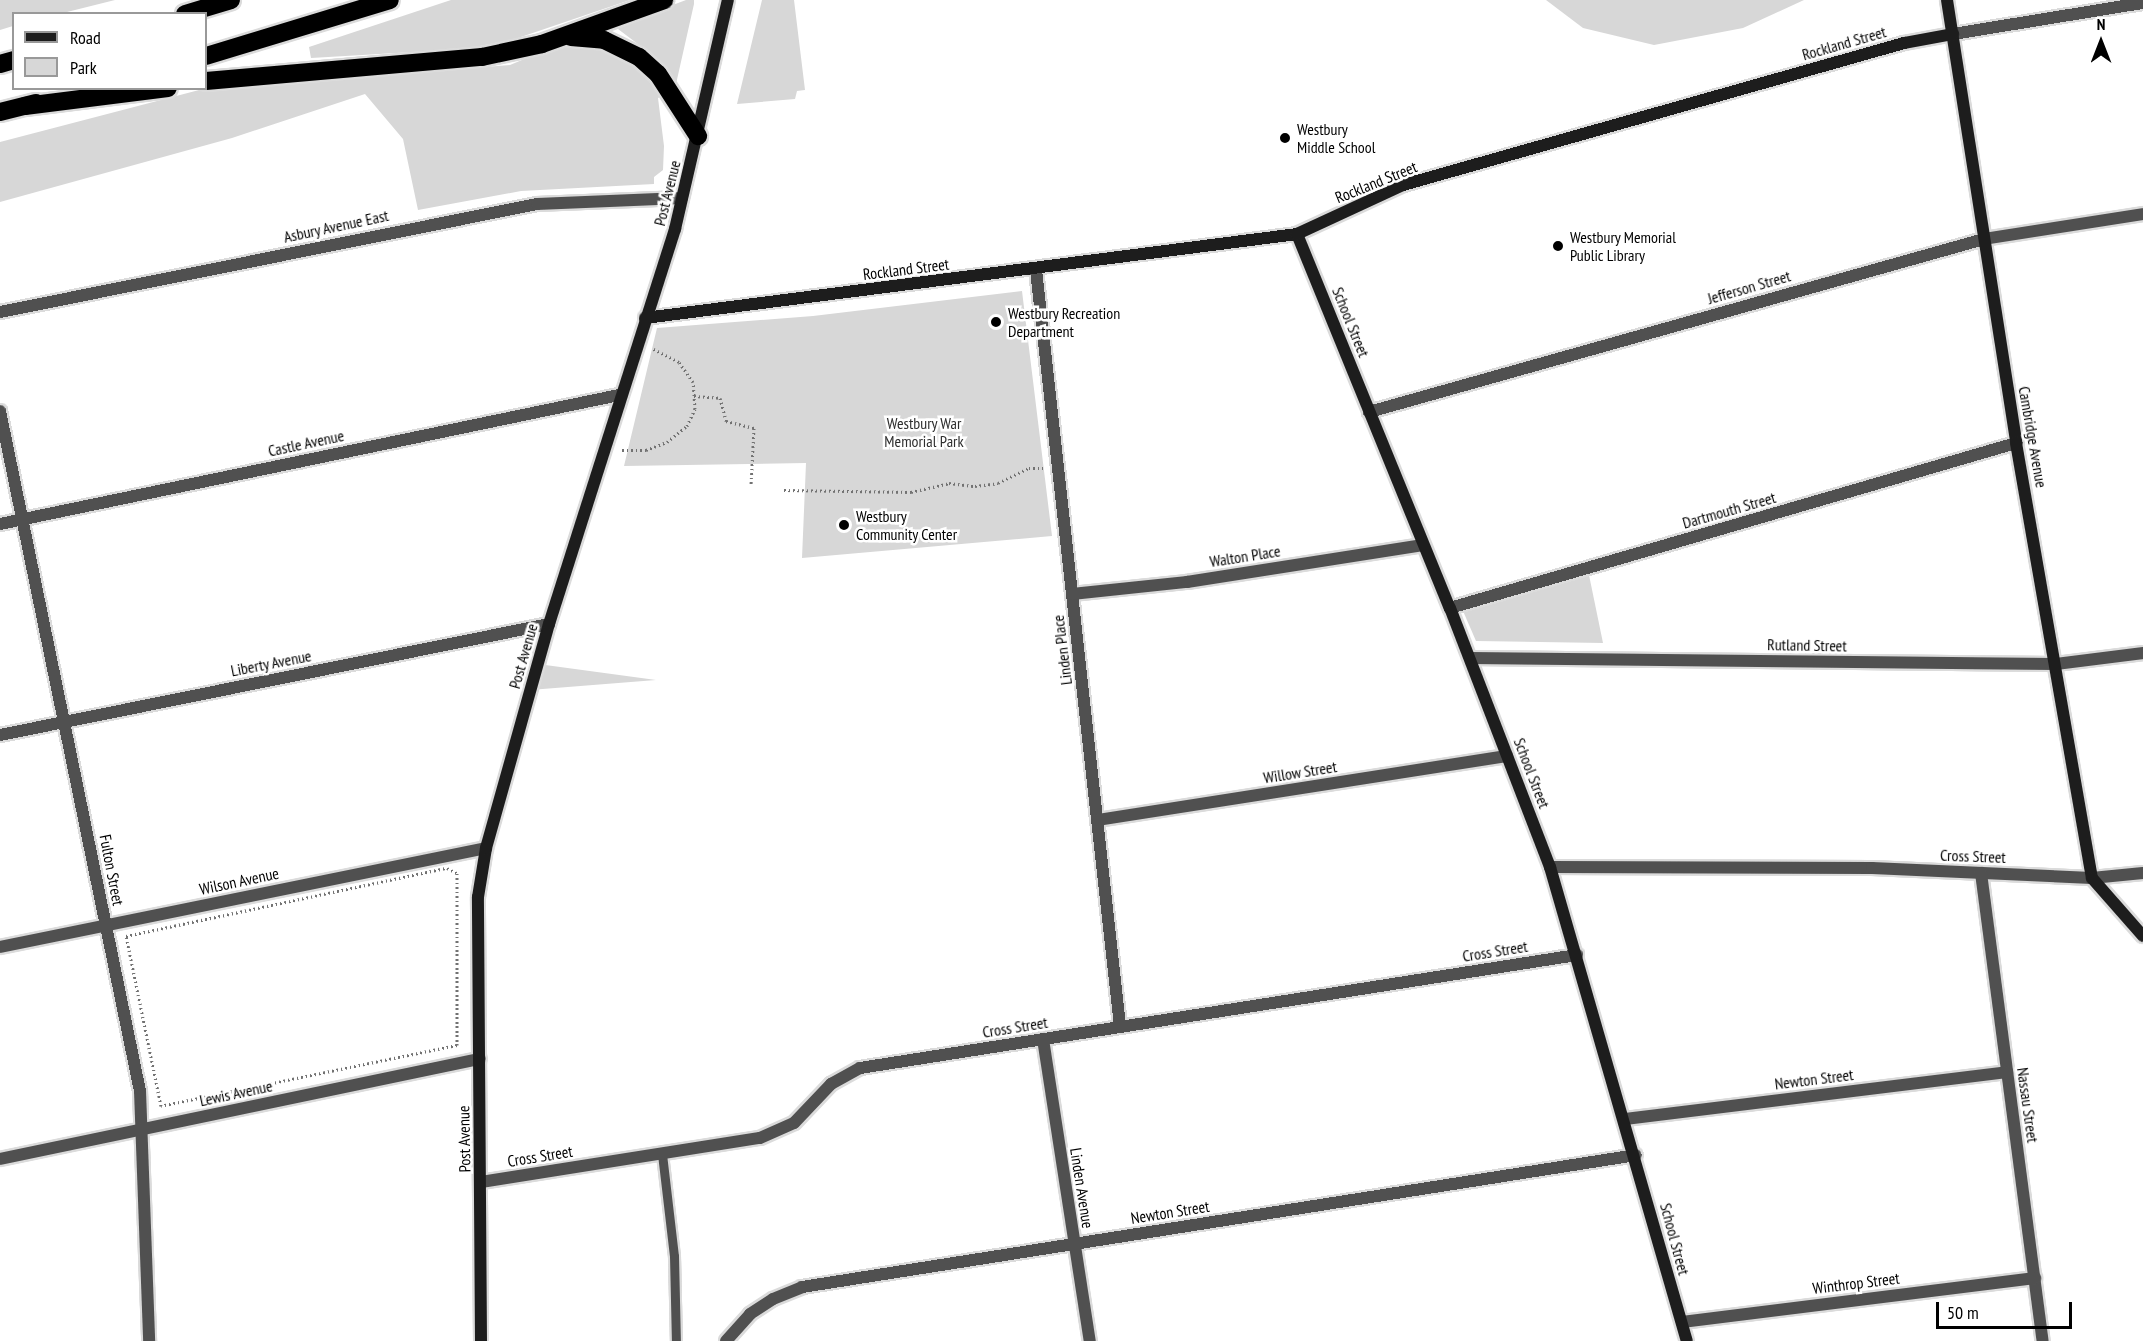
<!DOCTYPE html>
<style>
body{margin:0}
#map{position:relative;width:2143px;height:1341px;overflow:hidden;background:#fff;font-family:"PT Sans Narrow",sans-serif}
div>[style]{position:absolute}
.green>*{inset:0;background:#d7d7d7}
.path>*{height:3px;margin-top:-1.5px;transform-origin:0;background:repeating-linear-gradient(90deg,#727272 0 1.5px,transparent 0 4.5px)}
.roads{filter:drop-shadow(2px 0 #dbdbdb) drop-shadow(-2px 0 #dbdbdb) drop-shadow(0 2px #dbdbdb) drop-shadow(0 -2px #dbdbdb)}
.lane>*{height:9px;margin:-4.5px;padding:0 4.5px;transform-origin:4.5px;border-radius:4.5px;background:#505050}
.street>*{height:12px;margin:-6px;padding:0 6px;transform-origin:6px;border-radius:6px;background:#505050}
.secondary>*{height:12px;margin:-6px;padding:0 6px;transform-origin:6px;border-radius:6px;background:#1d1d1d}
.highway>*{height:18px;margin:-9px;padding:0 9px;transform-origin:9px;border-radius:9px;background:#000}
.dots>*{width:16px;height:16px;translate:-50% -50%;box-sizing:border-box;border:3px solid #fff;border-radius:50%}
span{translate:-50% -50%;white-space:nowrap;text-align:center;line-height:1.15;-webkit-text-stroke:5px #fff;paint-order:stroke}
.street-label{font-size:16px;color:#000}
.poi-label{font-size:16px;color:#000}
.left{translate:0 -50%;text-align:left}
.park-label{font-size:16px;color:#2e2e2e}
.legend{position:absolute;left:12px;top:12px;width:195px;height:78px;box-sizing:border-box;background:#fff;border:2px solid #999;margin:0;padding:8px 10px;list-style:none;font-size:18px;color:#000}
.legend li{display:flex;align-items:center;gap:12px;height:30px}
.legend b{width:30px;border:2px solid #999}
.north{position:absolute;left:2071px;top:12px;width:60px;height:60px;-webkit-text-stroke:4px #fff;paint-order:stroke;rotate:0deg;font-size:16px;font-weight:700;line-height:24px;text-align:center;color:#000}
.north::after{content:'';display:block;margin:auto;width:21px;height:27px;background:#000;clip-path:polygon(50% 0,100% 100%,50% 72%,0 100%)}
.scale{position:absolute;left:1936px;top:1302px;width:136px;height:27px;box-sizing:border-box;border:3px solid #000;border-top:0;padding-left:8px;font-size:18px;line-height:21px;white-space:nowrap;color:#000;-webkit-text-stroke:4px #fff;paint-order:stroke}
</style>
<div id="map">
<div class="green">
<i style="clip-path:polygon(0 0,115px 0,63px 13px,14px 14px,13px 26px,0 30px)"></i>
<i style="clip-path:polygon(451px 0,630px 0,515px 39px,465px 49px,311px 58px,309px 47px)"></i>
<i style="clip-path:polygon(686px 0,694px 0,694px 4px,676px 84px,659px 60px,618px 29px,620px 25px)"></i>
<i style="clip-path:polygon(762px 0,794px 0,805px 90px,797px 91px,795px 99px,737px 104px)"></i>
<i style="clip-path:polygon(1546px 0,1804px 0,1743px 28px,1654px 45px,1583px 28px)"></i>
<i style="clip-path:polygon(590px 45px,619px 51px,656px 84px,663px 96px,658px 98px,664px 146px,663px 170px,654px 177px,654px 184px,521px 191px,418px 210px,403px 139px,365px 94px,232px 138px,0 202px,0 142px,203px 89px,510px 65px,553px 47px)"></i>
<i style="clip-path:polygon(1022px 291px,1052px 536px,802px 558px,806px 463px,624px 466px,657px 328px,813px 316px)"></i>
<i style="clip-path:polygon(1589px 575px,1603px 643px,1476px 641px,1463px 611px)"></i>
<i style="clip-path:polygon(538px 664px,656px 680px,530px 690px)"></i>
</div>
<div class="path">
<i style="left:694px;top:396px;width:26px;rotate:4deg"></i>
<i style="left:720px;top:398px;width:24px;rotate:75deg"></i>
<i style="left:726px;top:421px;width:29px;rotate:14deg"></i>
<i style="left:754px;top:428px;width:57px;rotate:93deg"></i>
<i style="left:622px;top:450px;width:24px"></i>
<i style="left:646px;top:450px;width:22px;rotate:-21deg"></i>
<i style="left:667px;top:442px;width:26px;rotate:-39deg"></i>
<i style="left:687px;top:426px;width:19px;rotate:-65deg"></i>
<i style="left:695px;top:409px;width:27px;rotate:-94deg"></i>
<i style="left:693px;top:382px;width:24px;rotate:-125deg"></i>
<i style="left:679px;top:362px;width:29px;rotate:-153deg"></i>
<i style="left:784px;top:490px;width:127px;rotate:0.9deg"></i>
<i style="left:911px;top:492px;width:39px;rotate:-13deg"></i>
<i style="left:949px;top:483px;width:26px;rotate:7deg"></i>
<i style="left:975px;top:486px;width:23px;rotate:-7deg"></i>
<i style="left:998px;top:483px;width:34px;rotate:-26deg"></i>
<i style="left:1029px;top:468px;width:14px"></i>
<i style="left:447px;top:868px;width:11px;rotate:27deg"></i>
<i style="left:457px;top:873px;width:172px;rotate:90deg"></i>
<i style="left:457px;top:1045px;width:302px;rotate:168.4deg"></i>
<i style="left:161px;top:1106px;width:174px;rotate:-101.6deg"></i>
<i style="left:126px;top:936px;width:328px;rotate:-12deg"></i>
</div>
<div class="roads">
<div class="lane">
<i style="left:662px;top:1154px;width:103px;rotate:83.3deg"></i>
<i style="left:674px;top:1256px;width:85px;rotate:88.7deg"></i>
</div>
<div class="street">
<i style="left:1953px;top:34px;width:193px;rotate:-9.3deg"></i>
<i style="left:1036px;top:270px;width:761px;rotate:83.66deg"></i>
<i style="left:0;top:312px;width:548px;rotate:-11.37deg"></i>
<i style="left:537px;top:204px;width:145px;rotate:-2.4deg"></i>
<i style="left:0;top:411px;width:694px;rotate:78.37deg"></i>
<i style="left:140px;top:1091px;width:250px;rotate:87.9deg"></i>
<i style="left:1369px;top:412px;width:639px;rotate:-15.71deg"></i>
<i style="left:1984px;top:239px;width:161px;rotate:-8.9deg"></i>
<i style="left:0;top:524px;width:632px;rotate:-11.77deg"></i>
<i style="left:1072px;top:594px;width:116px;rotate:-6deg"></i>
<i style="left:1187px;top:582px;width:239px;rotate:-8.9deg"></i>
<i style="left:1450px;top:608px;width:590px;rotate:-16.25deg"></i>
<i style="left:1470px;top:658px;width:586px;rotate:0.59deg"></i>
<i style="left:2056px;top:664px;width:88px;rotate:-7.2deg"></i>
<i style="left:0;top:735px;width:560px;rotate:-11.43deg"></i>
<i style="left:1098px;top:820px;width:414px;rotate:-8.9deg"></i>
<i style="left:1550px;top:867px;width:322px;rotate:0.2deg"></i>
<i style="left:1872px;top:868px;width:220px;rotate:2.6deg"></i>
<i style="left:2092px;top:878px;width:51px;rotate:-5.6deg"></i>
<i style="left:1981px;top:873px;width:472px;rotate:82.5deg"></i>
<i style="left:0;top:947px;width:496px;rotate:-11.5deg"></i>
<i style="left:1043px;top:1039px;width:306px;rotate:81.2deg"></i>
<i style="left:1625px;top:1119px;width:385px;rotate:-7deg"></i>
<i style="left:0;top:1159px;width:490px;rotate:-11.8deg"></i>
<i style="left:481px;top:1182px;width:282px;rotate:-9deg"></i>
<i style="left:760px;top:1138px;width:37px;rotate:-24deg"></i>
<i style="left:794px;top:1123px;width:54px;rotate:-46.5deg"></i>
<i style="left:831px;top:1084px;width:33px;rotate:-29deg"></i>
<i style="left:860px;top:1068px;width:726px;rotate:-8.96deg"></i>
<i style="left:1682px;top:1322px;width:356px;rotate:-7.1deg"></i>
<i style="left:726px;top:1341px;width:36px;rotate:-48deg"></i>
<i style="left:750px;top:1314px;width:27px;rotate:-33deg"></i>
<i style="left:773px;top:1299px;width:31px;rotate:-22deg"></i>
<i style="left:802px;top:1287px;width:844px;rotate:-8.99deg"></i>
</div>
<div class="secondary">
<i style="left:1947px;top:0;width:448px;rotate:81.1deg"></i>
<i style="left:2016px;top:443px;width:442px;rotate:80.1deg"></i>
<i style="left:2092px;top:878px;width:77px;rotate:48.7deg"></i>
<i style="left:1297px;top:234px;width:404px;rotate:67.8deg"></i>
<i style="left:1450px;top:608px;width:278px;rotate:68.9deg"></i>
<i style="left:1550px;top:867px;width:493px;rotate:73.9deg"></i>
<i style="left:645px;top:318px;width:657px;rotate:-7.34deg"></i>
<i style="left:1297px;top:234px;width:117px;rotate:-24.8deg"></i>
<i style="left:1403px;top:185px;width:521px;rotate:-15.82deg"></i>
<i style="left:1904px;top:43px;width:50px;rotate:-10.4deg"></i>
<i style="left:481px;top:1341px;width:444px;rotate:-90.4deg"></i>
<i style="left:478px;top:897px;width:50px;rotate:-80.7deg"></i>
<i style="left:486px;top:848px;width:233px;rotate:-74.3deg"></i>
<i style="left:549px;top:624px;width:415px;rotate:-72.3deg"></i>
<i style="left:675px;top:229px;width:235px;rotate:-77deg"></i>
</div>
<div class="highway">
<i style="left:185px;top:14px;width:48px;rotate:-16.9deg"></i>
<i style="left:571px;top:37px;width:33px;rotate:5deg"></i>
<i style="left:604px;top:40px;width:39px;rotate:26deg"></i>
<i style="left:639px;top:57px;width:25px;rotate:42deg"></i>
<i style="left:658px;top:74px;width:74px;rotate:57.2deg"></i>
<i style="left:206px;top:56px;width:192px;rotate:-16.9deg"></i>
<i style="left:0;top:64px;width:15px;rotate:-16deg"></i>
<i style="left:206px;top:81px;width:277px;rotate:-5deg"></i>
<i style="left:482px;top:57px;width:61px;rotate:-12.2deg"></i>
<i style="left:542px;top:44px;width:130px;rotate:-19.8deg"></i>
<i style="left:25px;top:106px;width:144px;rotate:-7.2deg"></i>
<i style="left:0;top:112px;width:37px;rotate:-14deg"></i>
</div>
</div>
<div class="dots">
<i style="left:1285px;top:138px;background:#000"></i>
<i style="left:1558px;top:246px;background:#000"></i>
<i style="left:996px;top:322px;background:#000"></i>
<i style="left:844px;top:525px;background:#000"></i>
</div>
<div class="street-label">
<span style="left:1844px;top:43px;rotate:-16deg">Rockland Street</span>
<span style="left:1376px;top:182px;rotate:-22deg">Rockland Street</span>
<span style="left:667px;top:193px;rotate:-76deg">Post Avenue</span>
<span style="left:336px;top:226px;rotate:-12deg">Asbury Avenue East</span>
<span style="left:906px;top:269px;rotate:-7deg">Rockland Street</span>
<span style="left:1749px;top:287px;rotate:-16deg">Jefferson Street</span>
<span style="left:1351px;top:322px;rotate:68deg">School Street</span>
<span style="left:2033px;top:437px;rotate:80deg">Cambridge Avenue</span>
<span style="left:306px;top:443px;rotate:-12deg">Castle Avenue</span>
<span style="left:1729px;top:510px;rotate:-16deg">Dartmouth Street</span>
<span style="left:1245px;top:556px;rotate:-9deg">Walton Place</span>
<span style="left:1807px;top:645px;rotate:1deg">Rutland Street</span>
<span style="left:1062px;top:650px;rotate:-97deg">Linden Place</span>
<span style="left:523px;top:656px;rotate:-74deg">Post Avenue</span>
<span style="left:271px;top:663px;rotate:-11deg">Liberty Avenue</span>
<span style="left:1300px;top:772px;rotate:-9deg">Willow Street</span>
<span style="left:1532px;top:773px;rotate:69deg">School Street</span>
<span style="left:1973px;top:856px;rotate:2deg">Cross Street</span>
<span style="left:112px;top:870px;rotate:79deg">Fulton Street</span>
<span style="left:239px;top:881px;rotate:-12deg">Wilson Avenue</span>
<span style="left:1495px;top:951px;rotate:-9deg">Cross Street</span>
<span style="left:1015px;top:1027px;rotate:-9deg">Cross Street</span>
<span style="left:1814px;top:1079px;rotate:-7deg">Newton Street</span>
<span style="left:236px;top:1093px;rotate:-12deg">Lewis Avenue</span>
<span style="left:2028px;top:1105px;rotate:82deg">Nassau Street</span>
<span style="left:464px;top:1139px;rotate:-91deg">Post Avenue</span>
<span style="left:540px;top:1156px;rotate:-9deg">Cross Street</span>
<span style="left:1082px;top:1188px;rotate:81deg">Linden Avenue</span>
<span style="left:1170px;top:1212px;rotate:-9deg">Newton Street</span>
<span style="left:1675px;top:1239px;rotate:75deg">School Street</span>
<span style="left:1856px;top:1283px;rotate:-7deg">Winthrop Street</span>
</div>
<div class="poi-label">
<span class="left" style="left:1297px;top:138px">Westbury<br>Middle School</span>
<span class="left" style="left:1570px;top:246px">Westbury Memorial<br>Public Library</span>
<span class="left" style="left:1008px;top:322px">Westbury Recreation<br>Department</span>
<span class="left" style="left:856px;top:525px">Westbury<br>Community Center</span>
</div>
<div class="park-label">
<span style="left:924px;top:432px">Westbury War<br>Memorial Park</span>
</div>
<ul class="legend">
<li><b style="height:8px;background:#1d1d1d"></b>Road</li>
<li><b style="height:16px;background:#d7d7d7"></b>Park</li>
</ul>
<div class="north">N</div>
<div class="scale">50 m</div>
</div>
